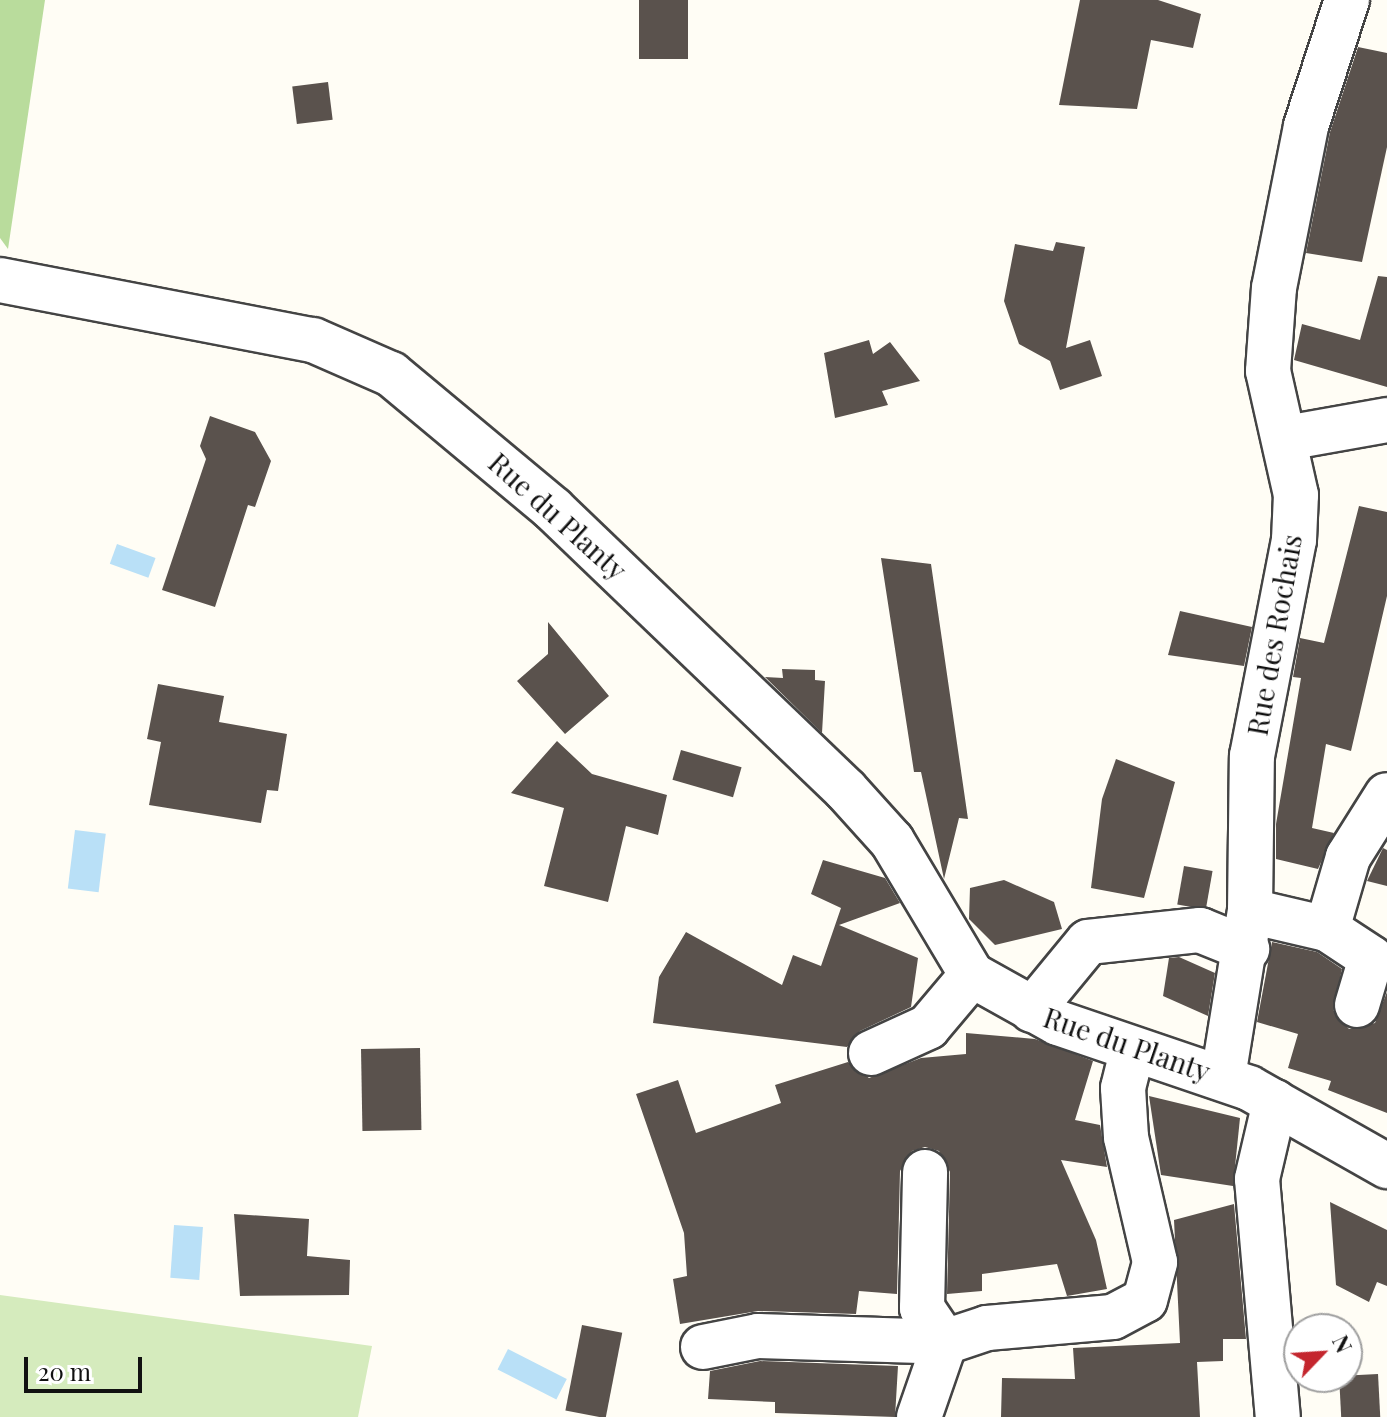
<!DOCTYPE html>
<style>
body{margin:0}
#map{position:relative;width:1387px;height:1417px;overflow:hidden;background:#fffdf5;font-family:"Playfair Display",serif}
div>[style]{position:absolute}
.green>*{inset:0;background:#d5ebbd}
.forest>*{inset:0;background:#b9dc9c}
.water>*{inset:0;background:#b9e0f7;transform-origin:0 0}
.building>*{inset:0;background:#5a524d;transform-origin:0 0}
.roads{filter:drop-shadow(2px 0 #444) drop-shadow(-2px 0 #444) drop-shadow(0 2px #444) drop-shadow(0 -2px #444)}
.minor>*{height:44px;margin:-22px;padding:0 22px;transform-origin:22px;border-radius:22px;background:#fff}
span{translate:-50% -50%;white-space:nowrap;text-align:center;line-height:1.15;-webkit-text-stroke:8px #fff;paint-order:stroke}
.street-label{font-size:28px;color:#111}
.north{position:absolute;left:1283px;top:1313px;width:80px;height:80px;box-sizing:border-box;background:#fff;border:2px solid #a0a0a0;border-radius:50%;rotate:65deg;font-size:22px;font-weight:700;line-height:32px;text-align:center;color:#111}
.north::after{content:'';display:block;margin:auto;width:28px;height:36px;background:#c4262e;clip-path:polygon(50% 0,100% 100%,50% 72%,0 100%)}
.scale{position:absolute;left:24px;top:1357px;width:118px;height:36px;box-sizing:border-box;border:4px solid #111;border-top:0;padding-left:10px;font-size:24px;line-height:28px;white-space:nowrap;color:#111;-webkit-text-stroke:6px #fff;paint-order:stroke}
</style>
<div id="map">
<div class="green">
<i style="clip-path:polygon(0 1295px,372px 1346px,358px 1417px,0 1417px)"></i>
</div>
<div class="forest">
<i style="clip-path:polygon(0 0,45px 0,8px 249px,0 238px)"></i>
</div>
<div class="water">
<i style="left:117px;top:544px;width:41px;height:21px;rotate:20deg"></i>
<i style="left:75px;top:830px;width:31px;height:59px;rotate:7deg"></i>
<i style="left:174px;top:1225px;width:29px;height:53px;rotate:4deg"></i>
<i style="left:508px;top:1349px;width:66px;height:23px;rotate:27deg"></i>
</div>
<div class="building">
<i style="left:639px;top:0;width:49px;height:59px"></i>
<i style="clip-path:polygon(1080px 0,1158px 0,1201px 14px,1193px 48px,1151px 40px,1137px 109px,1059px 105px)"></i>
<i style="clip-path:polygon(1358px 47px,1387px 53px,1387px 147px,1362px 262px,1306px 253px,1330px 132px)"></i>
<i style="left:328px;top:82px;width:38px;height:36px;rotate:83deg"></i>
<i style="clip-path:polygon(1056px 242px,1085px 247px,1066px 348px,1090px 340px,1102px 376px,1060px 390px,1050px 361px,1019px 344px,1004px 301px,1015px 244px,1053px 251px)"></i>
<i style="clip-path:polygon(1378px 276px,1387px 277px,1387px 387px,1294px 360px,1302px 324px,1360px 340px)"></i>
<i style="clip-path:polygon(869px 340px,873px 354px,890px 342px,920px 381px,882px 391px,888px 405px,835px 418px,824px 353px)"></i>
<i style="clip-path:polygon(210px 416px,255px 432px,271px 461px,255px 507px,248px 505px,215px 607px,162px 590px,206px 459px,200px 446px)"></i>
<i style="clip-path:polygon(1359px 506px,1387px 512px,1387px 596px,1351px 751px,1326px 744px,1312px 828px,1334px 833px,1318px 869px,1276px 859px,1276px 824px,1301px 678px,1293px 677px,1300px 638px,1324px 643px)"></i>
<i style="clip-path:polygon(881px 558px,931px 564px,968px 819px,959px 818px,944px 879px,921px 772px,914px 772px)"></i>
<i style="clip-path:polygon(1180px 611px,1252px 627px,1244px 666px,1168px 655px)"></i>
<i style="clip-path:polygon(548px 622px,609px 696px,565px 734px,517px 681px,548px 654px)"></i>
<i style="clip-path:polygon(782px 669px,815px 670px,815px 680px,825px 681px,822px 733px,765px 677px,783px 678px)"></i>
<i style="clip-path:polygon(158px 684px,224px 696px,219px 722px,287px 734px,278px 791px,267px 790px,261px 823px,149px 805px,161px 742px,147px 739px)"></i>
<i style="clip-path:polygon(557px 741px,592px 774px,667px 795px,658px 835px,626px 826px,608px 902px,544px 886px,564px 808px,511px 793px)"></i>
<i style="left:681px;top:750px;width:63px;height:31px;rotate:16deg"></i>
<i style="clip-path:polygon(1116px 759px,1175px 782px,1144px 898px,1091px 888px,1102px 799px)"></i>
<i style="clip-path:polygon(1383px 848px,1387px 850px,1387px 886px,1367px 881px)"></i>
<i style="clip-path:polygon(823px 860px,885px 878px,900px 903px,839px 925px,918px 958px,911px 1007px,860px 1031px,847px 1047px,653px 1023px,659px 977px,686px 932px,782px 985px,793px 955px,821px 966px,841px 908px,811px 894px)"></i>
<i style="left:1184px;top:866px;width:29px;height:39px;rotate:10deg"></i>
<i style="clip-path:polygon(1004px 880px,1054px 902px,1062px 929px,995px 945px,969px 919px,970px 888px)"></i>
<i style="clip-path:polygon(1272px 942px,1317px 952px,1342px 969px,1333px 1010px,1349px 1029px,1375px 1023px,1387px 992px,1387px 1113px,1328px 1090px,1331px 1081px,1288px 1068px,1298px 1034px,1257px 1022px)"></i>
<i style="clip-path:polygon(1179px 957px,1215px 973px,1208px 1016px,1163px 996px,1169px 958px)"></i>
<i style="clip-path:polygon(966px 1033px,1035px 1039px,1093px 1061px,1075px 1120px,1100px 1125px,1107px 1167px,1061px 1160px,1096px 1240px,1107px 1289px,1067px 1296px,1057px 1264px,982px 1274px,982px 1291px,947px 1294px,950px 1172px,939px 1151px,925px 1147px,912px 1151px,900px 1171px,897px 1294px,859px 1291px,856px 1314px,758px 1311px,680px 1324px,673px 1279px,687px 1276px,684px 1233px,636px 1094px,678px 1080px,696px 1133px,781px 1103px,775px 1085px,848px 1062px,869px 1078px,921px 1058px,966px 1054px)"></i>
<i style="left:420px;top:1048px;width:82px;height:59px;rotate:89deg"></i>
<i style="clip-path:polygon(1149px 1096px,1240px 1118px,1233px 1186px,1161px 1175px)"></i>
<i style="clip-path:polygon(1330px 1202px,1387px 1230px,1387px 1286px,1377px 1282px,1369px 1302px,1336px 1285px)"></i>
<i style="clip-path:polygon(1234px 1204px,1246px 1339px,1223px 1339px,1223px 1361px,1197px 1362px,1200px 1417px,1001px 1417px,1002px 1378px,1075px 1379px,1073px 1348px,1180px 1343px,1174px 1220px)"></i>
<i style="clip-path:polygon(234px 1214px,309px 1219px,307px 1256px,350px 1260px,349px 1295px,240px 1296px)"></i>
<i style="left:582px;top:1325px;width:41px;height:87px;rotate:11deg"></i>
<i style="clip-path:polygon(760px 1361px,898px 1366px,895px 1417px,775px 1413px,775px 1402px,708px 1399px,710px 1371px)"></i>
<i style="left:1378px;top:1374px;width:43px;height:39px;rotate:87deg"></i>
</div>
<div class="roads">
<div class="minor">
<i style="left:0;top:280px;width:319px;rotate:10.9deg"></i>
<i style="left:313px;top:340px;width:85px;rotate:23.6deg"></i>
<i style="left:391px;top:374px;width:211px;rotate:39.8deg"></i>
<i style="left:553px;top:509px;width:405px;rotate:43.8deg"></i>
<i style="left:845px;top:789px;width:70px;rotate:47.9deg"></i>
<i style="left:892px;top:841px;width:156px;rotate:59.2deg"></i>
<i style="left:972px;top:975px;width:98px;rotate:29.2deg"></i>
<i style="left:1058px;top:1023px;width:202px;rotate:18.8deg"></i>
<i style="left:1249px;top:1088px;width:159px;rotate:29.5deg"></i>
<i style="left:1286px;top:438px;width:103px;rotate:-10.1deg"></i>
<i style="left:1250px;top:911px;width:79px;rotate:13.2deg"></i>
<i style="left:1327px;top:929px;width:75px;rotate:-73.7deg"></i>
<i style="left:1348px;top:857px;width:73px;rotate:-57.8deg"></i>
<i style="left:1327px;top:929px;width:53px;rotate:33.4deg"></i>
<i style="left:1371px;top:958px;width:49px;rotate:106.6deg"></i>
<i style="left:1032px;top:1010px;width:88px;rotate:-50.5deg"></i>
<i style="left:1088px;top:942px;width:113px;rotate:-6.1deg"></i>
<i style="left:1200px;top:930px;width:51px;rotate:22deg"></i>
<i style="left:871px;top:1053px;width:63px;rotate:-24.5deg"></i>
<i style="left:928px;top:1027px;width:68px;rotate:-49.8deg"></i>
<i style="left:1223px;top:1077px;width:168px;rotate:-80.8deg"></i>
<i style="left:1250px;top:911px;width:155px;rotate:-89.3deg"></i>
<i style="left:1252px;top:756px;width:220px;rotate:-79deg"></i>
<i style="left:1294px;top:540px;width:45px;rotate:-87.5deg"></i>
<i style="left:1296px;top:495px;width:127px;rotate:-102.7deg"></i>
<i style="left:1268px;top:371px;width:83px;rotate:-85.9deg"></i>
<i style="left:1274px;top:288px;width:165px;rotate:-78.8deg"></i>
<i style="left:1306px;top:126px;width:133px;rotate:-72deg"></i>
<i style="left:1275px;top:1102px;width:79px;rotate:103.2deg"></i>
<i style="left:1257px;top:1179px;width:239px;rotate:85deg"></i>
<i style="left:703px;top:1347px;width:56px;rotate:-11.3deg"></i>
<i style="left:758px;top:1336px;width:187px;rotate:1.8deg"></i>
<i style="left:945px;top:1342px;width:44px;rotate:-18.4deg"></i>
<i style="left:987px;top:1328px;width:126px;rotate:-5deg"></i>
<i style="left:1113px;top:1317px;width:36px;rotate:-28deg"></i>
<i style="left:1145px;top:1300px;width:39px;rotate:-75deg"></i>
<i style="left:1155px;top:1262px;width:128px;rotate:-103.1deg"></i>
<i style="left:1126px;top:1137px;width:49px;rotate:-93.5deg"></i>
<i style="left:1123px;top:1088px;width:38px;rotate:-76deg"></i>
<i style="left:919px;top:1417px;width:79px;rotate:-70.9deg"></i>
<i style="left:945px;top:1342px;width:41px;rotate:-124.1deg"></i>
<i style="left:922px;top:1308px;width:136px;rotate:-88.7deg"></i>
</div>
</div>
<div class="street-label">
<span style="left:558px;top:516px;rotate:42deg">Rue du Planty</span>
<span style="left:1274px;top:635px;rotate:-80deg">Rue des Rochais</span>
<span style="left:1127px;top:1044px;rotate:19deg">Rue du Planty</span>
</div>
<div class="north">N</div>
<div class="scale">20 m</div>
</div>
